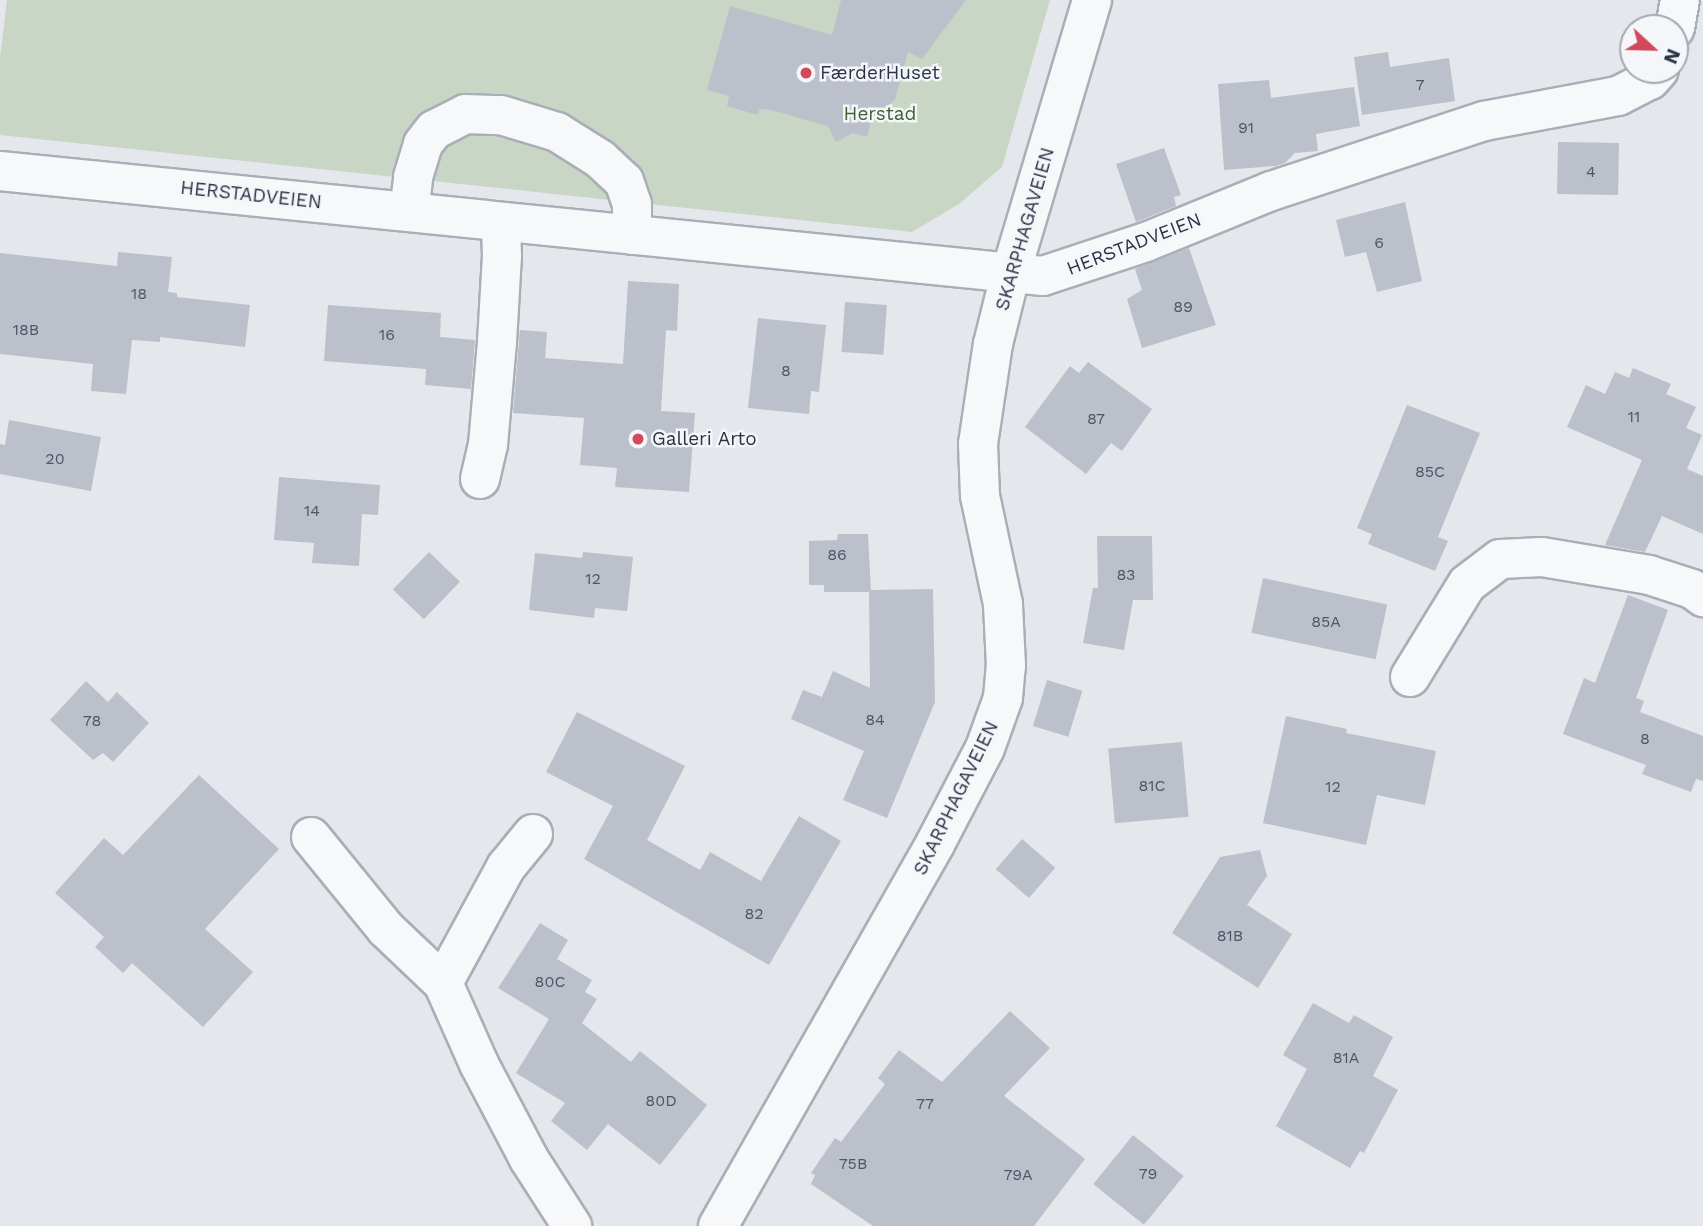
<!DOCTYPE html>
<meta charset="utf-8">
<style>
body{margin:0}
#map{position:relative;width:1703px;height:1226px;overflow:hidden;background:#e4e7ec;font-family:"Work Sans",sans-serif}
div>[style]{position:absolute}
.green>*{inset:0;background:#c9d6c5}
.building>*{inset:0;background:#bbc0ca;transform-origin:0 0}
.roads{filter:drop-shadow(2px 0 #a9aeb7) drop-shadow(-2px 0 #a9aeb7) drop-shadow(0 2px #a9aeb7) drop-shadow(0 -2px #a9aeb7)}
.minor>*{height:38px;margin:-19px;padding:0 19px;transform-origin:19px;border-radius:19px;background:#f7f8fa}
.dots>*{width:19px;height:19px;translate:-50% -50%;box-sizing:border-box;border:4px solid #f4f6f9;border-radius:50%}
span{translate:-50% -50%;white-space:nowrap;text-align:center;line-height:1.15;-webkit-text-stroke:5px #f4f6f9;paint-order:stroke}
.number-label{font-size:16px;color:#4f5766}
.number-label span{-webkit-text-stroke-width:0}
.poi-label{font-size:19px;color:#2b3445}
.left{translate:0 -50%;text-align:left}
.park-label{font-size:19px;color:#3f6138}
.street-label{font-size:19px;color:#2b3445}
.north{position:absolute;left:1619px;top:14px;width:70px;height:70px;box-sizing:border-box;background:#f4f6f9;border:2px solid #a4a8b1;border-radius:50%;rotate:112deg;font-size:19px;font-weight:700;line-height:28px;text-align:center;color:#2b3445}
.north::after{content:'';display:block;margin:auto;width:24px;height:32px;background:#d1495b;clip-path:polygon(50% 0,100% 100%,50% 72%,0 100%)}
</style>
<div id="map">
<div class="green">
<i style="clip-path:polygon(7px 0,1050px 0,1002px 167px,959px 204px,912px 232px,0 135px,0 58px)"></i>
</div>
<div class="building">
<i style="clip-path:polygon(841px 0,966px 0,922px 59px,908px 52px,895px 99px,871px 122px,867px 137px,853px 133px,836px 142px,828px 126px,771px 110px,759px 109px,758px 115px,727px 106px,729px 96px,707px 90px,730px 6px,832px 35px)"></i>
<i style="clip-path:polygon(1388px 52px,1390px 67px,1449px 58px,1455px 101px,1362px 115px,1354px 57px)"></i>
<i style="clip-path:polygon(1269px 80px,1271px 98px,1354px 87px,1360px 126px,1316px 134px,1318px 151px,1295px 153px,1285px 163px,1276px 166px,1224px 170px,1218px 84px)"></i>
<i style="left:1558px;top:142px;width:61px;height:52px;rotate:1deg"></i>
<i style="clip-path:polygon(1164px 148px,1181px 195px,1174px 197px,1176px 206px,1136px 222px,1116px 164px)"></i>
<i style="clip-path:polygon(1405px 202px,1422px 281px,1377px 292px,1366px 252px,1345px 257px,1336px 220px)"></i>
<i style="clip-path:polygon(1189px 248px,1216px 325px,1142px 348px,1127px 299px,1142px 290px,1135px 269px)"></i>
<i style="clip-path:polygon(118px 252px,172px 257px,168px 292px,177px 293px,177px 297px,250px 305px,245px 347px,160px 337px,160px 342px,132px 340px,126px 394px,91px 391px,93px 364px,0 354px,0 253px,117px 266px)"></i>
<i style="clip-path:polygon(628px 281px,679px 284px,677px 331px,666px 330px,661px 411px,695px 413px,689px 492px,615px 487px,617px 468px,580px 465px,584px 418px,513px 413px,520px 330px,547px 332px,545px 358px,623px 364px)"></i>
<i style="left:845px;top:302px;width:42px;height:50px;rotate:4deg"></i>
<i style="clip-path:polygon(328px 305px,441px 313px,440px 337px,475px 340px,471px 389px,425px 385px,426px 369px,324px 361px)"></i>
<i style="clip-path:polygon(758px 318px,826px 325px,819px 392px,811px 391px,809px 414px,748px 408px)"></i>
<i style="clip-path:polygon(1088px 362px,1152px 409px,1122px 451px,1111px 443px,1086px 474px,1025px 427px,1070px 366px,1079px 373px)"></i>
<i style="clip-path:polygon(1633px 368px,1671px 384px,1666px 394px,1696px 407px,1686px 428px,1702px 435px,1687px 469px,1703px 476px,1703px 534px,1662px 516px,1645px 552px,1605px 545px,1642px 460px,1567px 427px,1586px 385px,1605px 394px,1615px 372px,1629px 378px)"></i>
<i style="clip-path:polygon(1407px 405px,1480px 433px,1438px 537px,1448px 541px,1435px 571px,1368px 544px,1372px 534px,1357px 528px)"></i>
<i style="clip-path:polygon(9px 420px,101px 437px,91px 491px,0 474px,0 444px,5px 445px)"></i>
<i style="clip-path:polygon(279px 477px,380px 485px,378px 515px,362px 514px,359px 566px,312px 563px,314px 543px,274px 540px)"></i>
<i style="clip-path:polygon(838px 534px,868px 534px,871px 590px,933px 589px,935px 702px,887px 818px,843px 800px,864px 751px,791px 719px,803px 690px,822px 697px,833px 671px,870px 688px,869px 592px,824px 592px,824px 585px,809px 585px,809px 541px,837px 540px)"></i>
<i style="clip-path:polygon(1097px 536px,1152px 536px,1153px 600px,1133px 600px,1124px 650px,1083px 643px,1093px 588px,1098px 588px)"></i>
<i style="left:429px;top:552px;width:43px;height:52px;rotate:44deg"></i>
<i style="clip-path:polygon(583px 552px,633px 557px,627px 611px,595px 608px,594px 618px,529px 610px,535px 553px,582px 558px)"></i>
<i style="left:1263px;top:578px;width:127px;height:56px;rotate:12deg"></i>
<i style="clip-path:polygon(1628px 595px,1668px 610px,1636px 698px,1644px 701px,1640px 712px,1703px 736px,1703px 781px,1696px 779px,1691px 792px,1642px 774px,1646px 765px,1563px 734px,1584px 678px,1595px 683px)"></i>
<i style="left:1047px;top:680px;width:37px;height:48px;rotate:17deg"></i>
<i style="clip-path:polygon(86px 681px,108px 702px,117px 692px,149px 723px,113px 762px,103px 753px,93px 760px,50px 720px)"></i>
<i style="clip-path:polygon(577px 712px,685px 766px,647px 840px,700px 870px,710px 852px,761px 881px,799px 816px,841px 841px,769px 965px,584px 859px,613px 806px,546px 772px)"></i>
<i style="clip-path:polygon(1286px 716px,1347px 729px,1346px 733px,1436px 751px,1425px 805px,1377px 795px,1366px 845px,1263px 823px)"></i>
<i style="left:1182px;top:742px;width:75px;height:74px;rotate:85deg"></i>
<i style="clip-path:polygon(199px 775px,279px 849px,205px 929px,253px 972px,203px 1027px,132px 963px,123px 973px,95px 947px,104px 937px,55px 893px,104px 838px,123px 855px)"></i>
<i style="left:1022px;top:839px;width:44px;height:40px;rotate:41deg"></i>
<i style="clip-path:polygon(1260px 850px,1267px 876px,1247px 905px,1292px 934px,1258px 988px,1172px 933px,1220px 857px)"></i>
<i style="clip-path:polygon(540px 923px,568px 940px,557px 959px,592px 980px,585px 992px,597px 999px,582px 1023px,631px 1062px,640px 1051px,707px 1105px,660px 1165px,608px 1124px,587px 1150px,551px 1121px,565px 1103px,516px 1073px,549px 1019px,498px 988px)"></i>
<i style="clip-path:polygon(1313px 1003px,1349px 1023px,1354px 1015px,1393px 1037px,1373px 1076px,1398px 1090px,1364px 1153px,1360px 1151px,1350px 1168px,1276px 1126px,1307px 1069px,1283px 1055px)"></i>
<i style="clip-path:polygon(1010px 1011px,1050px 1048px,1004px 1096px,1085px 1159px,1034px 1226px,873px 1226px,811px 1184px,815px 1175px,811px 1173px,835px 1138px,841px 1142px,885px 1084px,878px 1078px,899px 1050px,942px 1082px)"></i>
<i style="left:1133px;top:1135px;width:65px;height:63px;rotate:39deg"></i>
</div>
<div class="roads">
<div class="minor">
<i style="left:1675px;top:28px;width:28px;rotate:-80deg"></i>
<i style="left:0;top:171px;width:1048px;rotate:5.75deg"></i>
<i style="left:1043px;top:276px;width:108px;rotate:-18.3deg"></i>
<i style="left:1146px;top:242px;width:135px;rotate:-22.2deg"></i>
<i style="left:1271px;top:191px;width:224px;rotate:-18.2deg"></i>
<i style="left:1484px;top:121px;width:136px;rotate:-10.6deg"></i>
<i style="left:1618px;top:96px;width:36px;rotate:-27deg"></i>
<i style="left:1650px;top:80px;width:13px;rotate:-48deg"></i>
<i style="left:409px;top:212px;width:35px;rotate:-83deg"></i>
<i style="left:413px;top:177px;width:34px;rotate:-73deg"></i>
<i style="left:423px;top:144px;width:18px;rotate:-52deg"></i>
<i style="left:434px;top:130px;width:35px;rotate:-27deg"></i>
<i style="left:465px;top:114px;width:36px;rotate:2deg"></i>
<i style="left:501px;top:115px;width:59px;rotate:16.9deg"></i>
<i style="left:557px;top:132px;width:51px;rotate:32.1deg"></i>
<i style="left:600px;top:159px;width:33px;rotate:43deg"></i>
<i style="left:624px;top:181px;width:24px;rotate:71deg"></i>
<i style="left:632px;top:204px;width:31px;rotate:90deg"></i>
<i style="left:480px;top:479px;width:35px;rotate:-77deg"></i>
<i style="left:488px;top:445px;width:103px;rotate:-85deg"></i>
<i style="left:497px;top:342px;width:86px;rotate:-86.7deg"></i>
<i style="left:502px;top:256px;width:34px;rotate:-92deg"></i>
<i style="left:1410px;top:677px;width:109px;rotate:-58.5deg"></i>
<i style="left:1467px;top:584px;width:41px;rotate:-37.1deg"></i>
<i style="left:1500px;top:559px;width:42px;rotate:-2.7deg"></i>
<i style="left:1542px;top:557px;width:109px;rotate:9.5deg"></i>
<i style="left:1649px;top:575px;width:45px;rotate:18deg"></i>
<i style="left:1692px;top:589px;width:14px;rotate:36deg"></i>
<i style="left:533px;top:834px;width:43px;rotate:129.3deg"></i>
<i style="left:506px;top:867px;width:132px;rotate:118.5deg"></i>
<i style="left:443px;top:983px;width:89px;rotate:66deg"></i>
<i style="left:479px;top:1064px;width:107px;rotate:62.2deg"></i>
<i style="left:529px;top:1159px;width:80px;rotate:57.3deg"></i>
<i style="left:311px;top:837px;width:119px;rotate:50.8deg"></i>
<i style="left:386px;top:929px;width:79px;rotate:43.5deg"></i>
<i style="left:718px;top:1226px;width:439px;rotate:-60.4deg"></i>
<i style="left:935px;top:844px;width:108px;rotate:-62.5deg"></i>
<i style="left:985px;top:748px;width:53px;rotate:-70.2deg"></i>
<i style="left:1003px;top:698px;width:32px;rotate:-85deg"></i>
<i style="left:1006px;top:666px;width:62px;rotate:-92.8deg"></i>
<i style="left:1003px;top:604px;width:110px;rotate:-102deg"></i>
<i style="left:980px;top:496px;width:52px;rotate:-92.2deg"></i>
<i style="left:978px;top:444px;width:101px;rotate:-81.5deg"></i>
<i style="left:993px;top:344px;width:74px;rotate:-76deg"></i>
<i style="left:1011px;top:272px;width:284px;rotate:-73.4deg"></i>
</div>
</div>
<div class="dots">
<i style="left:806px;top:73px;background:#d1495b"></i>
<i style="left:638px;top:439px;background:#d1495b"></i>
</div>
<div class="number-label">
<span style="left:1420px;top:85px">7</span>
<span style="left:1246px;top:128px">91</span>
<span style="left:1591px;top:172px">4</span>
<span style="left:1379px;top:243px">6</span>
<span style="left:139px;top:294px">18</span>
<span style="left:1183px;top:307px">89</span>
<span style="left:26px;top:330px">18B</span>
<span style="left:387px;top:335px">16</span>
<span style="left:786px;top:371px">8</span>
<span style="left:1634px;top:417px">11</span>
<span style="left:1096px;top:419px">87</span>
<span style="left:55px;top:459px">20</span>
<span style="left:1430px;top:472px">85C</span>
<span style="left:312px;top:511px">14</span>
<span style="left:837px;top:555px">86</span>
<span style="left:1126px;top:575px">83</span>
<span style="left:593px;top:579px">12</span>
<span style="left:1326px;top:622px">85A</span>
<span style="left:875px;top:720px">84</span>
<span style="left:92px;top:721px">78</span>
<span style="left:1645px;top:739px">8</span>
<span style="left:1152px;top:786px">81C</span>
<span style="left:1333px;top:787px">12</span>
<span style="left:754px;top:914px">82</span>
<span style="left:1230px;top:936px">81B</span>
<span style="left:550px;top:982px">80C</span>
<span style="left:1346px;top:1058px">81A</span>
<span style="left:661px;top:1101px">80D</span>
<span style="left:925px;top:1104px">77</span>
<span style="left:853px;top:1164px">75B</span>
<span style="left:1148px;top:1174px">79</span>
<span style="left:1018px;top:1175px">79A</span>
</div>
<div class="poi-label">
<span class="left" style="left:820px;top:73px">FærderHuset</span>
<span class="left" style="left:652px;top:439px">Galleri Arto</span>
</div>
<div class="park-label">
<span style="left:880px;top:114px">Herstad</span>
</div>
<div class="street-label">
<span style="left:251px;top:195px;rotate:6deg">HERSTADVEIEN</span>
<span style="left:1025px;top:229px;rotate:-74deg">SKARPHAGAVEIEN</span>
<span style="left:1134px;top:244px;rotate:-21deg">HERSTADVEIEN</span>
<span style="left:956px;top:798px;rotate:-64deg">SKARPHAGAVEIEN</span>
</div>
<div class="north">N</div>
</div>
